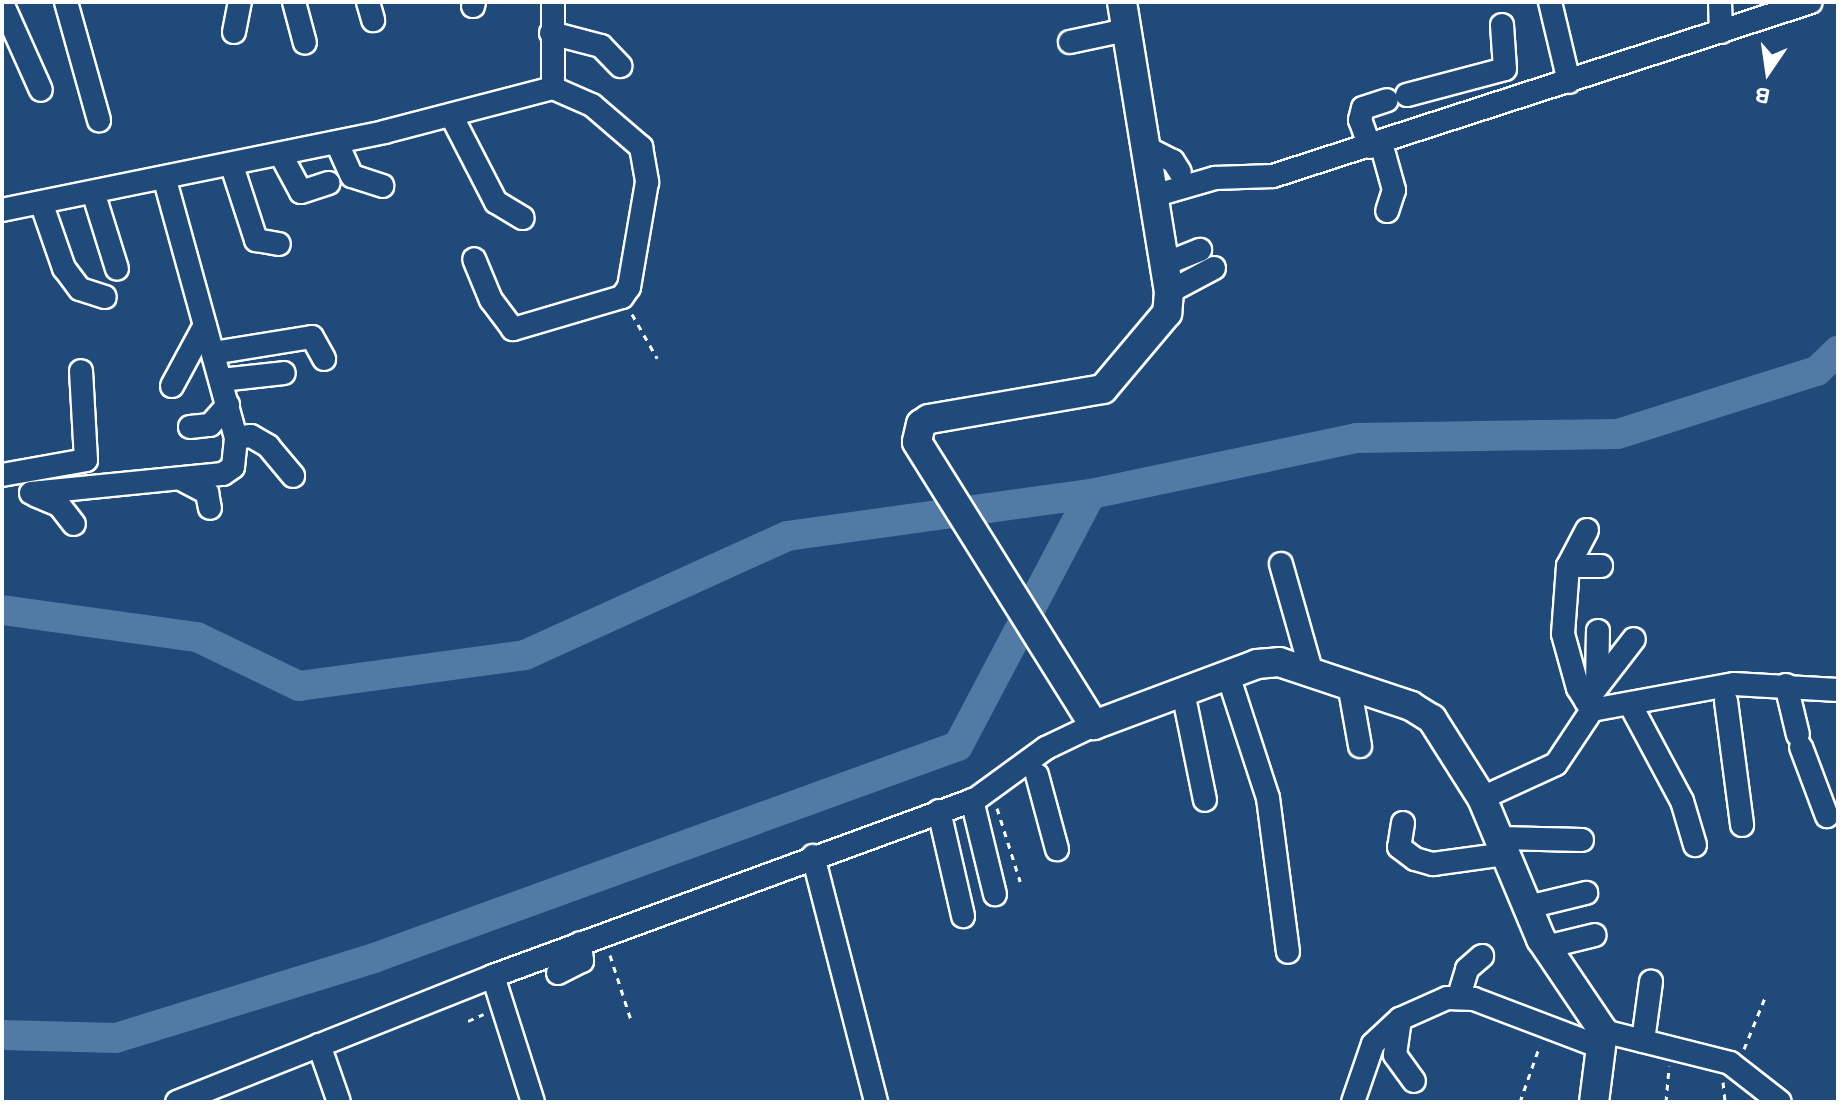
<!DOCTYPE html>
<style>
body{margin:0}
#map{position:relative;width:1840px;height:1104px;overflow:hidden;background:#1f4a7a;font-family:Itim,sans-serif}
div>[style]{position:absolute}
.river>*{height:30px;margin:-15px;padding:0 15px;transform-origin:15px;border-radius:15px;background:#517aa5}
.path>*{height:3px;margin-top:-1.5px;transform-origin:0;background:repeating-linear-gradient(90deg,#fff 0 6px,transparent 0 12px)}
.roads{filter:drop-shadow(2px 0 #fff) drop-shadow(-2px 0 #fff) drop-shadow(0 2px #fff) drop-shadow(0 -2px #fff)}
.minor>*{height:22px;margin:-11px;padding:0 11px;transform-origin:11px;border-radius:11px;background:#1f4a7a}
.major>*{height:28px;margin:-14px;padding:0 14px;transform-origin:14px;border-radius:14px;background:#1f4a7a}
span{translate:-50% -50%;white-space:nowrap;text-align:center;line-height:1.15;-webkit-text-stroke:7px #1f4a7a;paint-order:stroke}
.frame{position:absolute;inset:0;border:4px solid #fff;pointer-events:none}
.north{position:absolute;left:1728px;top:32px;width:80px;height:80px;-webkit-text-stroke:6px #1f4a7a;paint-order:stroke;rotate:193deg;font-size:22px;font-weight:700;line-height:32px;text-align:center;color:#fff}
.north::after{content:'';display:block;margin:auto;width:28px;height:36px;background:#fff;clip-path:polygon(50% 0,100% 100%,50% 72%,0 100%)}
</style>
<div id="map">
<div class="river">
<i style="left:2px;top:610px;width:197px;rotate:7.9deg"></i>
<i style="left:197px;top:637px;width:113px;rotate:25.7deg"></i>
<i style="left:299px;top:686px;width:228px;rotate:-7.8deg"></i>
<i style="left:525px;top:655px;width:288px;rotate:-24.4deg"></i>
<i style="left:787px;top:536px;width:307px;rotate:-7.9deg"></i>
<i style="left:2px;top:1035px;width:114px;rotate:1.5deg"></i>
<i style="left:116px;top:1038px;width:270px;rotate:-17.2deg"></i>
<i style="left:374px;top:958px;width:621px;rotate:-19.95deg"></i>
<i style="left:958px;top:746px;width:285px;rotate:-62.2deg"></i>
<i style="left:1091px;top:494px;width:272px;rotate:-11.9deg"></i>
<i style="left:1357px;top:438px;width:261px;rotate:-0.9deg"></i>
<i style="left:1618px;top:434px;width:209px;rotate:-17.6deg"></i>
<i style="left:1817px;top:371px;width:29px;rotate:-44deg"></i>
</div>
<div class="path">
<i style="left:632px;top:314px;width:51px;rotate:60.4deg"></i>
<i style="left:997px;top:808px;width:77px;rotate:72.5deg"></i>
<i style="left:610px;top:955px;width:68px;rotate:72.1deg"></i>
<i style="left:468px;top:1021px;width:17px;rotate:-24deg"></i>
<i style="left:1744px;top:1049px;width:58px;rotate:-67.8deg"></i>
<i style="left:1723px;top:1082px;width:20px;rotate:84deg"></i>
<i style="left:1520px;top:1102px;width:60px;rotate:-70.7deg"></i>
<i style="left:1666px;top:1102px;width:36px;rotate:-85deg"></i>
</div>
<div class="roads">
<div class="minor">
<i style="left:66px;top:2px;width:123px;rotate:74.4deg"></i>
<i style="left:294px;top:2px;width:42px;rotate:75deg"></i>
<i style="left:368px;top:2px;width:19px;rotate:74deg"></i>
<i style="left:553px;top:2px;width:86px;rotate:90deg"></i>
<i style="left:1550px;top:2px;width:82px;rotate:76.6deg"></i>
<i style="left:1720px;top:2px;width:30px;rotate:88deg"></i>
<i style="left:2px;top:3px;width:95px;rotate:65.9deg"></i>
<i style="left:473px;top:6px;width:4px;rotate:-76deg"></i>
<i style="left:234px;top:32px;width:31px;rotate:-79deg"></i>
<i style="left:551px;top:33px;width:52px;rotate:14.6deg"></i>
<i style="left:601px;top:46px;width:28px;rotate:46deg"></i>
<i style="left:1070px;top:42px;width:57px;rotate:-12.1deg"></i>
<i style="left:1407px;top:95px;width:101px;rotate:-14.9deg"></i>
<i style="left:1505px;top:69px;width:44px;rotate:-93.9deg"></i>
<i style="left:451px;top:115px;width:98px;rotate:62.7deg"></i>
<i style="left:496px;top:202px;width:31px;rotate:31deg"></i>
<i style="left:337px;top:143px;width:36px;rotate:66deg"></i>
<i style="left:352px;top:176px;width:32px;rotate:18deg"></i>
<i style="left:1381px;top:143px;width:49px;rotate:74.5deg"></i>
<i style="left:1394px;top:190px;width:22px;rotate:108deg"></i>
<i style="left:1145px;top:147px;width:31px;rotate:27deg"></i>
<i style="left:1173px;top:161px;width:13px;rotate:58deg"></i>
<i style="left:1370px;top:147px;width:29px;rotate:-110deg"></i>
<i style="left:1360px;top:120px;width:12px;rotate:-76deg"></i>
<i style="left:1363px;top:108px;width:25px;rotate:-18deg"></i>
<i style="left:281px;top:155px;width:42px;rotate:61.6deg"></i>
<i style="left:301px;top:192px;width:29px;rotate:-18deg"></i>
<i style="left:232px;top:166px;width:78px;rotate:72deg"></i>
<i style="left:256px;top:240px;width:23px;rotate:10deg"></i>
<i style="left:94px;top:195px;width:77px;rotate:72.7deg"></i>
<i style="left:1153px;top:196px;width:65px;rotate:-16.2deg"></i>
<i style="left:1215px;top:178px;width:58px;rotate:-2deg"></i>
<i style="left:1273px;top:176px;width:565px;rotate:-17.92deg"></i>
<i style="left:42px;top:205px;width:67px;rotate:70.8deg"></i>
<i style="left:64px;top:268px;width:26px;rotate:53deg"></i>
<i style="left:80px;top:289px;width:26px;rotate:18deg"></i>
<i style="left:2px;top:210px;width:390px;rotate:-11.5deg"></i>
<i style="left:384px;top:132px;width:175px;rotate:-14.6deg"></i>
<i style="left:553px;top:88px;width:43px;rotate:23.6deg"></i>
<i style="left:592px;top:105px;width:65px;rotate:40.6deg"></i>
<i style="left:641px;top:147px;width:36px;rotate:80deg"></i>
<i style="left:647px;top:182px;width:107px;rotate:99.7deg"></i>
<i style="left:629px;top:287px;width:12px;rotate:125deg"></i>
<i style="left:622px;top:297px;width:114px;rotate:163.6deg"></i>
<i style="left:513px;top:329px;width:36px;rotate:-127deg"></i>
<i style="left:491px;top:300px;width:44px;rotate:-112.5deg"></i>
<i style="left:1165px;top:264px;width:38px;rotate:-22deg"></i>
<i style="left:1169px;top:292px;width:51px;rotate:-28.1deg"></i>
<i style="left:213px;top:353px;width:100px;rotate:-9.2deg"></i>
<i style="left:312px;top:337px;width:25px;rotate:61deg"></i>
<i style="left:221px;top:380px;width:63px;rotate:-6.3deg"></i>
<i style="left:172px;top:386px;width:69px;rotate:-61.6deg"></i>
<i style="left:190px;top:427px;width:20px;rotate:-6deg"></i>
<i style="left:210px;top:425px;width:27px;rotate:-48deg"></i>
<i style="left:236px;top:438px;width:15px;rotate:-8deg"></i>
<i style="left:251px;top:436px;width:20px;rotate:30deg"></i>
<i style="left:268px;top:446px;width:39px;rotate:50deg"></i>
<i style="left:2px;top:475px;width:85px;rotate:-10.1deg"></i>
<i style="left:86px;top:460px;width:89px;rotate:-93.2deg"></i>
<i style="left:181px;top:479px;width:30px;rotate:28deg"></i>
<i style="left:207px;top:493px;width:15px;rotate:79deg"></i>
<i style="left:31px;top:493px;width:193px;rotate:-5.7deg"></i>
<i style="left:223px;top:474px;width:12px;rotate:-35deg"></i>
<i style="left:233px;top:467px;width:29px;rotate:-84deg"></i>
<i style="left:236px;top:438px;width:267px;rotate:-105.4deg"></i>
<i style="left:35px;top:495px;width:26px;rotate:23deg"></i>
<i style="left:59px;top:505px;width:24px;rotate:52deg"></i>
<i style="left:1587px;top:530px;width:41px;rotate:117.8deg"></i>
<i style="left:1568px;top:566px;width:68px;rotate:94.2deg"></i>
<i style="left:1563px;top:634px;width:56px;rotate:74.5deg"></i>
<i style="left:1578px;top:688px;width:26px;rotate:58deg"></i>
<i style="left:1281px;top:564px;width:110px;rotate:74.2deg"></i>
<i style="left:1568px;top:566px;width:33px"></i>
<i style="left:1228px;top:675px;width:129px;rotate:72deg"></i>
<i style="left:1268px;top:798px;width:155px;rotate:82.6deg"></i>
<i style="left:1349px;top:684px;width:63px;rotate:79.9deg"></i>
<i style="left:1786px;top:685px;width:51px;rotate:76.5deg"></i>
<i style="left:1597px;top:686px;width:55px;rotate:-89deg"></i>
<i style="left:1183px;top:692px;width:110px;rotate:78.5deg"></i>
<i style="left:1586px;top:701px;width:78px;rotate:-52.3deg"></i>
<i style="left:1726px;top:701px;width:125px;rotate:82.6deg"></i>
<i style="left:1631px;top:706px;width:108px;rotate:61.8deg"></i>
<i style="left:1682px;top:801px;width:46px;rotate:73.5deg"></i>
<i style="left:1592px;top:710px;width:144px;rotate:-10.4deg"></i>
<i style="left:1734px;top:684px;width:104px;rotate:3.3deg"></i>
<i style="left:1801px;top:747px;width:74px;rotate:69.4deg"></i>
<i style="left:1037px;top:775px;width:77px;rotate:74.9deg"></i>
<i style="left:1482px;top:798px;width:81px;rotate:-24.7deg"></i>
<i style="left:1556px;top:764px;width:65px;rotate:-56.3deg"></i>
<i style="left:972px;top:800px;width:97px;rotate:76.3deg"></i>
<i style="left:939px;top:811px;width:108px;rotate:77.1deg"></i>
<i style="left:1403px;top:823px;width:24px;rotate:99deg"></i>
<i style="left:1399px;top:847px;width:20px;rotate:37deg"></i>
<i style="left:1415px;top:859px;width:19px;rotate:16deg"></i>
<i style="left:1433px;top:864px;width:74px;rotate:-7.8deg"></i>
<i style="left:1499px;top:838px;width:83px;rotate:1.4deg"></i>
<i style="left:813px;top:856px;width:254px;rotate:75.6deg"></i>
<i style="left:1528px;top:907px;width:60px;rotate:-13.6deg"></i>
<i style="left:1546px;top:947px;width:50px;rotate:-13.8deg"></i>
<i style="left:558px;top:973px;width:27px;rotate:-27deg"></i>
<i style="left:582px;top:961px;width:18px;rotate:-96deg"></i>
<i style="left:493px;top:976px;width:132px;rotate:72.4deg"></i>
<i style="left:1459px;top:996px;width:28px;rotate:-73deg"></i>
<i style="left:1467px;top:969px;width:20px;rotate:-41deg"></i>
<i style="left:1400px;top:1019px;width:36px;rotate:98deg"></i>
<i style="left:1395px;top:1055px;width:32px;rotate:54deg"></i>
<i style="left:1603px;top:1031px;width:131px;rotate:14.1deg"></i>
<i style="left:1730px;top:1063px;width:63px;rotate:38deg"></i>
<i style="left:1643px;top:1041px;width:60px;rotate:-82.3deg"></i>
<i style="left:319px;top:1045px;width:60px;rotate:70.7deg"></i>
<i style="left:177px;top:1102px;width:340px;rotate:-21.7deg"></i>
<i style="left:493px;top:976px;width:514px;rotate:-20.13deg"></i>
<i style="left:976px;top:799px;width:87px;rotate:-36.1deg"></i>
<i style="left:1046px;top:748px;width:53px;rotate:-25.6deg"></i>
<i style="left:1353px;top:1102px;width:61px;rotate:-71deg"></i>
<i style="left:1373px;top:1044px;width:37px;rotate:-43deg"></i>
<i style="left:1400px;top:1019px;width:51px;rotate:-24.1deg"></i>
<i style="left:1447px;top:998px;width:27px;rotate:2deg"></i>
<i style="left:1474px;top:999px;width:138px;rotate:20.8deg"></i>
</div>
<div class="major">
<i style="left:1122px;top:2px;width:294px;rotate:80.8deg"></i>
<i style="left:1169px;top:292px;width:21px;rotate:95deg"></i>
<i style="left:1167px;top:313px;width:99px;rotate:130.1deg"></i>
<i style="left:1103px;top:389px;width:177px;rotate:170.2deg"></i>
<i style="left:929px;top:419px;width:9px;rotate:148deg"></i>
<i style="left:921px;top:424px;width:18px;rotate:103deg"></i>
<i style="left:917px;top:442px;width:334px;rotate:58deg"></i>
<i style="left:1094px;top:725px;width:174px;rotate:-20.5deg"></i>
<i style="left:1257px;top:664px;width:22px;rotate:-5deg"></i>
<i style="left:1279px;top:662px;width:139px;rotate:18.4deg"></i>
<i style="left:1411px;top:706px;width:25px;rotate:32deg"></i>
<i style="left:1432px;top:719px;width:93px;rotate:57.7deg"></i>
<i style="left:1482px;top:798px;width:153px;rotate:67.3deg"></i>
<i style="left:1541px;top:939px;width:111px;rotate:56deg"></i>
<i style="left:1603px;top:1031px;width:72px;rotate:97.2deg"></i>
</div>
</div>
<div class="frame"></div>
<div class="north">B</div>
</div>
